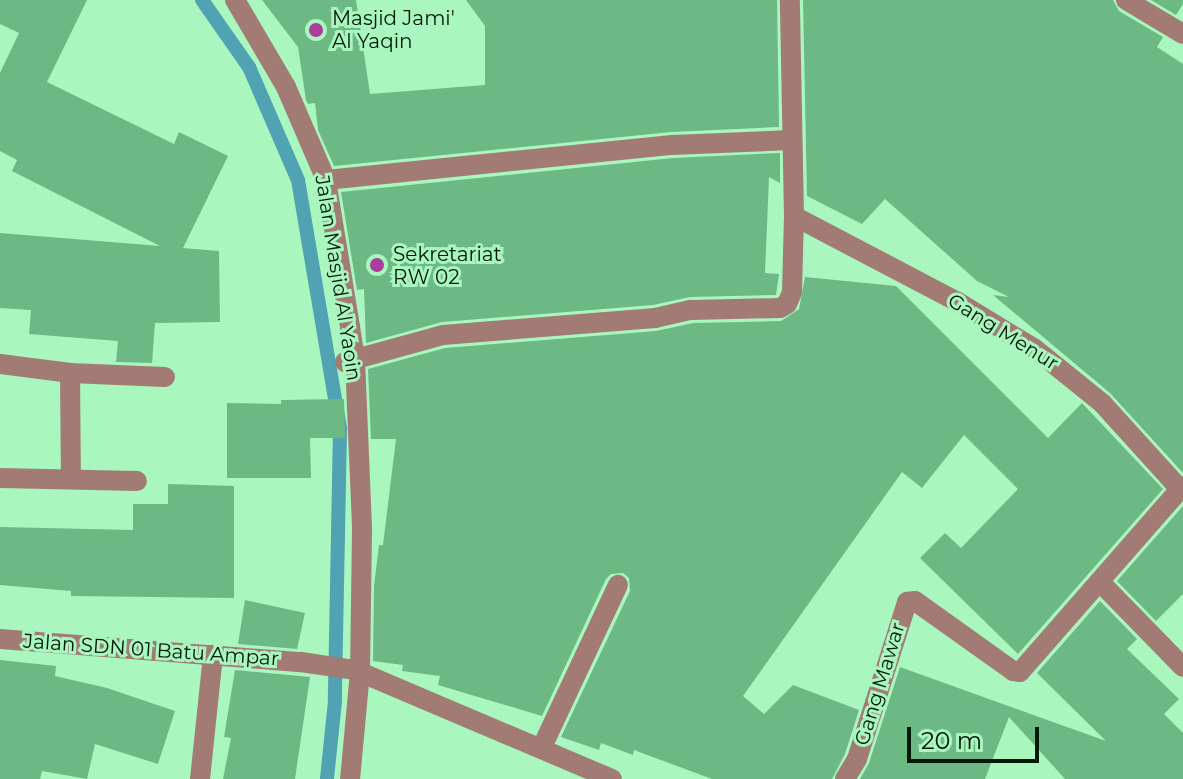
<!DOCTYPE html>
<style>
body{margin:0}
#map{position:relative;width:1183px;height:779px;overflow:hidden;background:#a9f7bf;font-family:Montserrat,sans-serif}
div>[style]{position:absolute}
.stream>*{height:14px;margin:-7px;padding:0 7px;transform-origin:7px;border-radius:7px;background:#51a2b3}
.building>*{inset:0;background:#6cb984}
.minor>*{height:20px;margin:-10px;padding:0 10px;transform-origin:10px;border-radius:10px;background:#a27c74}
.dots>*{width:22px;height:22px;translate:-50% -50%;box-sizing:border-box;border:4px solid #a9f7bf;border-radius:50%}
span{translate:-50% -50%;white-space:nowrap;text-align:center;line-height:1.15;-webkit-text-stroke:6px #a9f7bf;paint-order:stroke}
.poi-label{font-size:20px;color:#001906}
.left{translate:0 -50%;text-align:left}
.street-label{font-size:20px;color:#001906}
.scale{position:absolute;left:907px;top:727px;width:132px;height:36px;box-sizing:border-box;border:4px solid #001906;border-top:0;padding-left:10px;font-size:24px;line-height:28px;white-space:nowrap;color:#001906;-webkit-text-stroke:6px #a9f7bf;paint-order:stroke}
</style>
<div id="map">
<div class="stream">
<i style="left:202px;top:0;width:82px;rotate:55deg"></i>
<i style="left:249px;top:67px;width:123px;rotate:66.6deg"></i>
<i style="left:298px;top:180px;width:253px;rotate:80.4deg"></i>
<i style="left:340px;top:429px;width:272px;rotate:91.1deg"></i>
<i style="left:335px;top:701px;width:78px;rotate:95.9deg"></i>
</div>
<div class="building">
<i style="clip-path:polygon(0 0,87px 0,47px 82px,174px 144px,179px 132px,228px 156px,183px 248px,219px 251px,220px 322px,155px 323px,152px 363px,116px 362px,118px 341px,29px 334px,31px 310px,0 308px,0 233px,160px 246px,12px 171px,17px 160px,0 151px,0 73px,19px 33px,0 24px)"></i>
<i style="clip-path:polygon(262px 0,356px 0,370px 94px,485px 85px,485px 26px,466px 0,777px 0,779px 127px,671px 132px,334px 166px,318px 130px,315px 103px,308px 104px,306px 100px,298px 47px)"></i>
<i style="clip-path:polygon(803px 0,1113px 0,1119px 11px,1163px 37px,1157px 47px,1183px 64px,1183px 473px,1110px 393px,993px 295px,1009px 297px,977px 281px,885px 199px,862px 224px,807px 196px)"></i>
<i style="clip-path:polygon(1151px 0,1183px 0,1183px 4px,1176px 15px)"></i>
<i style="clip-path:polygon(780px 153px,780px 183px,769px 177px,765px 273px,779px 274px,776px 295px,690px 297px,653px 305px,442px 322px,366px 343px,364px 289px,357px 290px,341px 192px,673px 158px)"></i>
<i style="clip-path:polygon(805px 277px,896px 286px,1048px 438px,1082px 403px,1163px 489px,1018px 654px,920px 558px,945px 533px,961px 548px,1018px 489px,964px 435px,922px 488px,902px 472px,743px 696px,764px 714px,793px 685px,859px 710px,845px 754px,832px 779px,712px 779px,634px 750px,633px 755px,601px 743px,599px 750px,561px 737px,630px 591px,629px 578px,623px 573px,611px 574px,606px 579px,542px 716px,438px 685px,440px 676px,402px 671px,403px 665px,373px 661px,374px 586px,379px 545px,383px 545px,396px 439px,371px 439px,368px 369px,445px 348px,656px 331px,693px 323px,781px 321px,799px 309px)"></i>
<i style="clip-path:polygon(344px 399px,345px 438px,310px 438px,311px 478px,227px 478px,227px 403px,281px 404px,281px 400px)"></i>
<i style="clip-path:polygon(168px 484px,234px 486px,234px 598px,71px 596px,71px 591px,0 585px,0 527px,133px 530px,133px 504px,168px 504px)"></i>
<i style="clip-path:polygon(1183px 506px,1183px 594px,1156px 621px,1117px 581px)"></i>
<i style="clip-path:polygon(245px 600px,305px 613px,297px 649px,238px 644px)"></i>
<i style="clip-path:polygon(1100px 601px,1137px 639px,1127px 649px,1179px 699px,1164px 714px,1183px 733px,1183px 779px,1065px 779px,1009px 717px,985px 779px,860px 779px,869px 763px,900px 667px,1106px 741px,1037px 673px)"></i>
<i style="clip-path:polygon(0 660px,56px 666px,55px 676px,107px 688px,175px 711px,158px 764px,95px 744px,87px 779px,42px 771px,40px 779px,0 779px)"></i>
<i style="clip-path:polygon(235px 670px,310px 677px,295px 779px,223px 779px,231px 738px,224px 737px)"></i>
</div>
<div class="minor">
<i style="left:235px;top:0;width:101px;rotate:59.6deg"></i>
<i style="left:286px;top:87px;width:101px;rotate:66.7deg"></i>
<i style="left:326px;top:180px;width:149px;rotate:80.7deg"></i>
<i style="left:350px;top:327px;width:33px;rotate:81deg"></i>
<i style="left:355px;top:360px;width:170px;rotate:87.6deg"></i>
<i style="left:362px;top:530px;width:142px;rotate:90.8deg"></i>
<i style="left:360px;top:672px;width:107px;rotate:95.3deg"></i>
<i style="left:1126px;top:0;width:66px;rotate:30.8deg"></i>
<i style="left:326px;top:180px;width:348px;rotate:-5.8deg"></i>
<i style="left:672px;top:145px;width:119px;rotate:-2.4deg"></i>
<i style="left:794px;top:216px;width:185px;rotate:27.7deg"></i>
<i style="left:958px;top:302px;width:90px;rotate:31.4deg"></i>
<i style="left:1035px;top:349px;width:86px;rotate:38.9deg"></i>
<i style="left:1102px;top:403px;width:116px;rotate:47.8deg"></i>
<i style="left:345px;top:362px;width:102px;rotate:-15.4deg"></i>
<i style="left:443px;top:335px;width:213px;rotate:-4.6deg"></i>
<i style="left:655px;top:318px;width:37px;rotate:-13deg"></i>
<i style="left:691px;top:310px;width:89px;rotate:-1.3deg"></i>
<i style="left:780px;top:308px;width:8px;rotate:-30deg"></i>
<i style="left:787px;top:304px;width:13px;rotate:-67deg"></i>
<i style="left:792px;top:292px;width:76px;rotate:-88.5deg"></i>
<i style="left:794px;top:216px;width:216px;rotate:-91.1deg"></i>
<i style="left:0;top:364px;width:71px;rotate:7.3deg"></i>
<i style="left:70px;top:373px;width:95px;rotate:2.4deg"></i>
<i style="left:70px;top:373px;width:105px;rotate:89.5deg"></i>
<i style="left:0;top:478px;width:137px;rotate:1.3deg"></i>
<i style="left:1101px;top:583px;width:117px;rotate:45.7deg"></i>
<i style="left:0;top:639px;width:302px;rotate:4.4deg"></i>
<i style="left:301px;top:662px;width:55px;rotate:8.4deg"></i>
<i style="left:355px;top:670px;width:279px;rotate:23deg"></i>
<i style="left:542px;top:747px;width:179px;rotate:-64.9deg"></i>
<i style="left:200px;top:779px;width:125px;rotate:-84deg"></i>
<i style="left:845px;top:779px;width:23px;rotate:-59deg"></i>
<i style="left:857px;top:759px;width:165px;rotate:-72.3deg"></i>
<i style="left:907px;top:602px;width:8px;rotate:-7deg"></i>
<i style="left:915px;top:601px;width:120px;rotate:35.5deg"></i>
<i style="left:1013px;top:671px;width:7px;rotate:8deg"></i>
<i style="left:1020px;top:672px;width:247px;rotate:-48.8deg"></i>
</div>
<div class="dots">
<i style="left:316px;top:30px;background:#aa3d9d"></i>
<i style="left:377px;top:265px;background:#aa3d9d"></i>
</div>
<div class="poi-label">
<span class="left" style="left:332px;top:30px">Masjid Jami'<br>Al Yaqin</span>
<span class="left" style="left:393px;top:266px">Sekretariat<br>RW 02</span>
</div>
<div class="street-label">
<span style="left:338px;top:278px;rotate:81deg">Jalan Masjid Al Yaoin</span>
<span style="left:1003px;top:332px;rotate:32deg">Gang Menur</span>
<span style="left:151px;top:650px;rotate:4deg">Jalan SDN 01 Batu Ampar</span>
<span style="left:880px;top:684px;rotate:-73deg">Gang Mawar</span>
</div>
<div class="scale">20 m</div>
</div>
